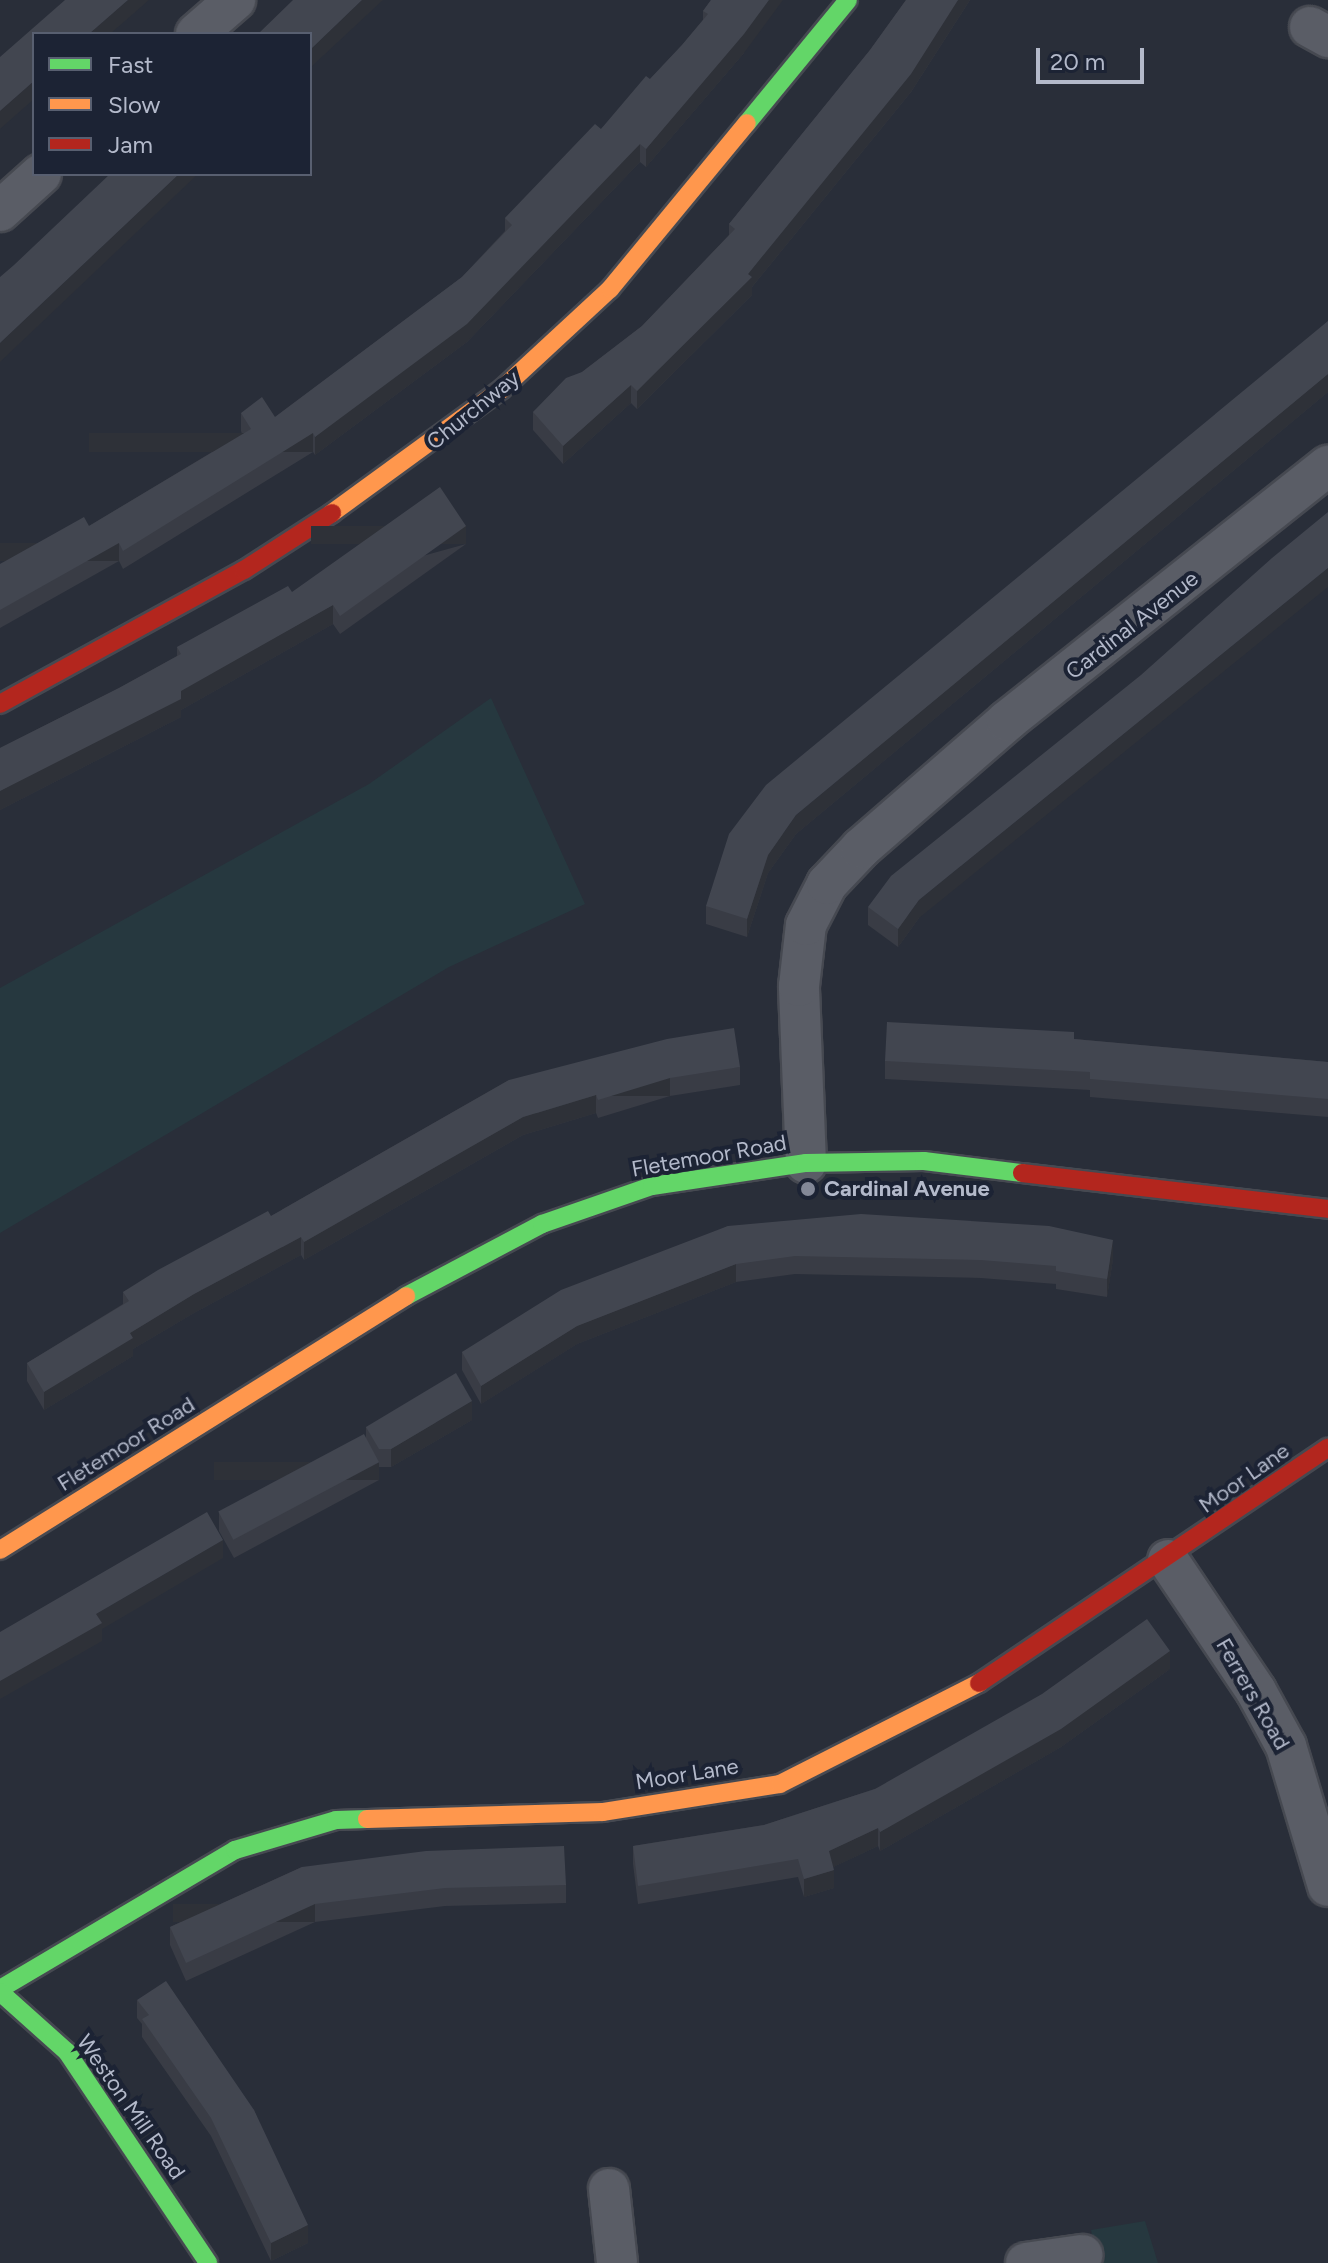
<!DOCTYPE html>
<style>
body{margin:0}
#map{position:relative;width:1328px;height:2263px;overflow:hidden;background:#292e39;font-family:Figtree,sans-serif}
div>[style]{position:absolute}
.green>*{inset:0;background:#26383f}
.roads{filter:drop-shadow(2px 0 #464951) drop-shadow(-2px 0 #464951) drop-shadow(0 2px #464951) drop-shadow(0 -2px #464951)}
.street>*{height:40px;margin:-20px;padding:0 20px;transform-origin:20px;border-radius:20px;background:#5a5d66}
.fast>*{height:18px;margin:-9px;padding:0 9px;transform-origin:9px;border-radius:9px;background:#63d668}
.slow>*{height:18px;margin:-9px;padding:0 9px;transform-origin:9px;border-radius:9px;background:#ff974d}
.jam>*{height:18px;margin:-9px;padding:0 9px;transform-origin:9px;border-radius:9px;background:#b3261e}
.wall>*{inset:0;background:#393c45}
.shaded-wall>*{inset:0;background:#2e3138;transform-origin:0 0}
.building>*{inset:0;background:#424650;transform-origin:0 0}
.dots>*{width:22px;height:22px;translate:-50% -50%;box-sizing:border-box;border:4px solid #1c2334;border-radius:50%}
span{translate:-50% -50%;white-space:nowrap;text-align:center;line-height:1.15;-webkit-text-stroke:8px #1c2334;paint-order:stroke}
.street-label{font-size:22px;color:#b3b9ca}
.poi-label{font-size:22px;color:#b3b9ca;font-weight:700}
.left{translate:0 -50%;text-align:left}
.legend{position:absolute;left:32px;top:32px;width:280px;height:144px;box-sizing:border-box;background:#1c2334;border:2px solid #585f70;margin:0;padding:10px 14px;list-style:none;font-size:24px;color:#b3b9ca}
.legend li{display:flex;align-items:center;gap:16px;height:40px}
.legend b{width:40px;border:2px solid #585f70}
.scale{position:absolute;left:1036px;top:48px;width:108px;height:36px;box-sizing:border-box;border:4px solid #b3b9ca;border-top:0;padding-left:10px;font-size:24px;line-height:28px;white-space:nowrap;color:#b3b9ca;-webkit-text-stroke:6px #1c2334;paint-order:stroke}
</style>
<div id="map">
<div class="green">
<i style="clip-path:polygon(491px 698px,585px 904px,449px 967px,0 1233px,0 988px,369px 784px)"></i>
<i style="clip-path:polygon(1145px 2221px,1158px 2263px,1098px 2263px,1091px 2230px)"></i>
</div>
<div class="roads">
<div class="street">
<i style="left:1310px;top:27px;width:21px;rotate:29deg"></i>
<i style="left:196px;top:34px;width:52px;rotate:-41.1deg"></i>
<i style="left:0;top:211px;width:55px;rotate:-42.1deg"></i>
<i style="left:806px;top:1163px;width:177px;rotate:-92.3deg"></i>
<i style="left:799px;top:986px;width:61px;rotate:-83.5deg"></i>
<i style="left:806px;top:925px;width:46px;rotate:-62.9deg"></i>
<i style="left:827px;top:884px;width:50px;rotate:-46.6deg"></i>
<i style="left:861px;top:848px;width:194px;rotate:-41deg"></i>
<i style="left:1007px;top:721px;width:410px;rotate:-38.5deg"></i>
<i style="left:1168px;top:1560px;width:158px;rotate:56.1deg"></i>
<i style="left:1256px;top:1691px;width:63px;rotate:61.4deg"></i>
<i style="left:1286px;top:1746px;width:146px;rotate:73.3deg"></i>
<i style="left:609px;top:2189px;width:74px;rotate:83.8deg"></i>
<i style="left:1026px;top:2263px;width:57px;rotate:-8.1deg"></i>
</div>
<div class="fast">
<i style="left:747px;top:123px;width:159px;rotate:-50.6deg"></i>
<i style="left:406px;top:1296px;width:154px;rotate:-27.9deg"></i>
<i style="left:542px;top:1224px;width:116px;rotate:-19.1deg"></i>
<i style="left:652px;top:1186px;width:156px;rotate:-8.5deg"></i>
<i style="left:806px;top:1163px;width:118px;rotate:-1deg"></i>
<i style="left:924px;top:1161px;width:99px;rotate:7deg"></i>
<i style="left:0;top:1989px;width:273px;rotate:-30.6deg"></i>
<i style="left:235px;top:1850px;width:105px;rotate:-16.5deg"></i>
<i style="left:336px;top:1820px;width:31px;rotate:-2deg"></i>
<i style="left:0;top:1992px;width:90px;rotate:41.8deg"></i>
<i style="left:67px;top:2052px;width:254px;rotate:56.2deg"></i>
</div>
<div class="slow">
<i style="left:332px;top:513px;width:210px;rotate:-36.1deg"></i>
<i style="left:502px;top:389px;width:147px;rotate:-42.8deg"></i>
<i style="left:610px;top:289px;width:215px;rotate:-50.5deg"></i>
<i style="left:0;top:1550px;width:479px;rotate:-32deg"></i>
<i style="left:367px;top:1819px;width:236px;rotate:-1.7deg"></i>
<i style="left:603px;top:1812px;width:179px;rotate:-9deg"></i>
<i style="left:780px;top:1784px;width:223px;rotate:-26.9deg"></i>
</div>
<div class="jam">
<i style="left:0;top:704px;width:278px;rotate:-28.8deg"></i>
<i style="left:244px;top:570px;width:105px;rotate:-32.9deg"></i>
<i style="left:1022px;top:1173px;width:308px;rotate:6.7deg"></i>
<i style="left:979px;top:1683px;width:421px;rotate:-34deg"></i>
</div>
</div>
<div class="wall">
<i style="clip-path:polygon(711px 0,744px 53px,646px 167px,640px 162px,467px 342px,315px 455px,313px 452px,123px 569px,119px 561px,0 628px,0 564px,89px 526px,242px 434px,241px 431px,241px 413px,275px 417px,462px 277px,505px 231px,505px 218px,601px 129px,650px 79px,682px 45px,703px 20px,703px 11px)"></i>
<i style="clip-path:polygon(906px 0,970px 0,911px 92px,752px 287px,752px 295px,637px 409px,631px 403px,563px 464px,533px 430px,533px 412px,582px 372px,642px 326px,729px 235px,729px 224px,870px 50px)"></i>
<i style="clip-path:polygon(1328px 321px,1328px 392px,796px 834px,768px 873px,747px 937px,706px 924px,706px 906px)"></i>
<i style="clip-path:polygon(466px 544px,340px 634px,333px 624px,181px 710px,181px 717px,0 810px,0 748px,119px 688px,177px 656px,177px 647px,292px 592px)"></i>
<i style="clip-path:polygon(868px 907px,919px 918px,898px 947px,868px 925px)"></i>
<i style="clip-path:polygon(1074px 1039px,1328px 1062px,1328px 1117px,1090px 1097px,1090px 1090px,885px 1079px,885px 1061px)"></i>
<i style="clip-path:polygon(740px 1067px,740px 1085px,670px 1096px,598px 1118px,596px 1113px,523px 1135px,304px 1260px,301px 1255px,194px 1313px,133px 1349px,133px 1356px,44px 1410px,27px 1381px,27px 1363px,123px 1304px,123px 1292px,271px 1216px,509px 1080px)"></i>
<i style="clip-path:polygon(728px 1226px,1113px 1259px,1107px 1297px,1056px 1289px,1056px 1284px,981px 1278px,795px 1274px,736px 1282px,577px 1344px,481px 1404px,462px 1370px,462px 1352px)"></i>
<i style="clip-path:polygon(472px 1420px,391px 1467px,379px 1467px,379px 1480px,234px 1558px,219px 1531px,219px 1513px,366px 1439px,366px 1427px)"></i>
<i style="clip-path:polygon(1170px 1669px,1061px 1747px,880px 1851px,878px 1846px,833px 1867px,834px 1888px,804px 1897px,798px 1877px,638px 1904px,633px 1864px,633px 1846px,764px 1825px,875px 1789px)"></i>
<i style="clip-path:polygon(302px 1867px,566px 1885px,566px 1903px,445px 1906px,315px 1922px,186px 1981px,170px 1945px,170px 1927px)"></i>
<i style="clip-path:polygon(137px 2000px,254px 2110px,308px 2243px,271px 2261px,211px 2136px,142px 2037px,142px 2024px,137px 2018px)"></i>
</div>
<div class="shaded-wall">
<i style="clip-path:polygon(128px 0,149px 0,110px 34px,89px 34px)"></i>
<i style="clip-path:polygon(362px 0,383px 0,310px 68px,310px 50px)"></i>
<i style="clip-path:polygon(769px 0,783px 0,744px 53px,646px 167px,646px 149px)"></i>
<i style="clip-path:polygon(958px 0,970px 0,911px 92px,752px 287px,752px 295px,637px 409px,637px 391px,748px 274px)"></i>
<i style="clip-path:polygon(34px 81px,34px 99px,0 129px,0 111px)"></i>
<i style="clip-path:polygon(640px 144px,640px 162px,467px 342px,315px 455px,315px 437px)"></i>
<i style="clip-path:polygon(179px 174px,198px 174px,0 362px,0 343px)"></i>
<i style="clip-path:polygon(1328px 374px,1328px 392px,796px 834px,768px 873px,747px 937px,747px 919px,768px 855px,796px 815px)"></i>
<i style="clip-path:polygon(631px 385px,631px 403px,563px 464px,563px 446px)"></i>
<i style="left:313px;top:433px;width:19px;height:224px;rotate:90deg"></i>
<i style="left:466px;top:526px;width:18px;height:155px;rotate:90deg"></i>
<i style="left:119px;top:543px;width:18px;height:137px;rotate:90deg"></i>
<i style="clip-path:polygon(1328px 568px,1328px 587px,919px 918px,898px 947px,898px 929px,919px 900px)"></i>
<i style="clip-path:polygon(333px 605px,333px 624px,181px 710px,181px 717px,0 810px,0 791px)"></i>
<i style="left:670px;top:1078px;width:18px;height:75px;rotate:90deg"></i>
<i style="clip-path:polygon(596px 1095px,596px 1113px,523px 1135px,304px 1260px,304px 1242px,523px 1117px)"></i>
<i style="clip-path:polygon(301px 1237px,301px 1255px,194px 1313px,133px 1349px,133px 1356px,44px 1410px,44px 1392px,130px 1333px,194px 1294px)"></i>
<i style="clip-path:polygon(1113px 1240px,1113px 1259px,1107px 1297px,1107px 1279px)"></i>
<i style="clip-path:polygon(736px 1264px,736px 1282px,577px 1344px,481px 1404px,481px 1386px,577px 1326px)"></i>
<i style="clip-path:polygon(472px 1401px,472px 1420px,391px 1467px,391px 1449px)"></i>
<i style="left:379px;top:1462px;width:18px;height:165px;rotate:90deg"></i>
<i style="clip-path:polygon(223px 1540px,223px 1558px,102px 1629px,102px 1641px,0 1699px,0 1681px,96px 1614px)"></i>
<i style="clip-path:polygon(1170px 1651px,1170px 1669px,1061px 1747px,880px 1851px,880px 1832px)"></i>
<i style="clip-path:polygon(878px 1828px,878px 1846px,829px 1869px,829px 1851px)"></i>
<i style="clip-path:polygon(834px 1870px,834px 1888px,804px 1897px,804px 1879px)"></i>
<i style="left:315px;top:1904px;width:18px;height:142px;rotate:90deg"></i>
<i style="clip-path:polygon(308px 2225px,308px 2243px,271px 2261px,271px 2243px)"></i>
</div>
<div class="building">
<i style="clip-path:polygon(65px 0,128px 0,89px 34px,34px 34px,34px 81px,0 111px,0 57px)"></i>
<i style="clip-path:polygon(293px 0,362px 0,310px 50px,310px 34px,258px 34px)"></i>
<i style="clip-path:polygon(711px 0,769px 0,744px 34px,646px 149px,640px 144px,467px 324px,315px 437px,313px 433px,123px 551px,119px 543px,0 610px,0 564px,84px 517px,89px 526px,251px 429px,241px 413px,262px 397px,275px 417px,462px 277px,512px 225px,505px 218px,595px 124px,601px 129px,646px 76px,650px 79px,682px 45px,708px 14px,703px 11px)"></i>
<i style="clip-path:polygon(906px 0,958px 0,911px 74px,748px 274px,752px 277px,637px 391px,631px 385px,563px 446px,533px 412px,566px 378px,582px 372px,642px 326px,735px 229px,729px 224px,870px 50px)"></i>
<i style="clip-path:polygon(110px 174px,179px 174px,0 343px,0 277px,14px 265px)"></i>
<i style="clip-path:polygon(1328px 321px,1328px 374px,796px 815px,768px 855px,747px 919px,706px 906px,729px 834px,766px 785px)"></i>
<i style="clip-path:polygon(440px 487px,466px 526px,340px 616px,333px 605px,181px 691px,181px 699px,0 791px,0 748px,119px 688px,181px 654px,177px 647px,288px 586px,292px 592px)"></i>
<i style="clip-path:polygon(1328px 512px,1328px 568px,919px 900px,898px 929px,868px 907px,891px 876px,1141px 675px,1272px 558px)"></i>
<i style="clip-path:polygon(887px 1022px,1074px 1032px,1074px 1039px,1328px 1062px,1328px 1099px,1090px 1079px,1090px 1072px,885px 1061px)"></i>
<i style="clip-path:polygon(734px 1028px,740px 1067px,670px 1078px,598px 1100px,596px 1095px,523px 1117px,304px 1242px,301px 1237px,194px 1294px,130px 1333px,133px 1338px,44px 1392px,27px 1363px,129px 1301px,123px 1292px,158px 1270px,268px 1211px,271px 1216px,509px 1080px,667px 1039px)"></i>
<i style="clip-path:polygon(861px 1214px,1049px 1226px,1113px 1240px,1107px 1279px,1056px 1271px,1056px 1266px,981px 1260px,795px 1256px,736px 1264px,577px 1326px,481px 1386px,462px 1352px,561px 1290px,728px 1226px)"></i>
<i style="clip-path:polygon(456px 1373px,472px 1401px,391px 1449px,379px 1449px,366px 1427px)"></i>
<i style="left:364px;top:1434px;width:32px;height:165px;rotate:62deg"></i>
<i style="clip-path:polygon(207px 1512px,223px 1540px,96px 1614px,102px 1623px,0 1681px,0 1632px)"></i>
<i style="clip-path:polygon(1147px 1619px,1170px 1651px,1061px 1729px,880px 1832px,878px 1828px,829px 1851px,834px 1870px,804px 1879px,798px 1859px,638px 1886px,633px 1846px,764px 1825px,875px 1789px,1042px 1694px)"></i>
<i style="clip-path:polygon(564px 1846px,566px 1885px,445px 1888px,315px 1904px,186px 1963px,170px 1927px,302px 1867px,426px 1851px)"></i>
<i style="clip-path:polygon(166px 1981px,254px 2110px,308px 2225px,271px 2243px,211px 2118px,142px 2019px,149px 2015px,137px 2000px)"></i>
</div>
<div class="dots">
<i style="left:808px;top:1189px;background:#838897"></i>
</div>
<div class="street-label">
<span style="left:473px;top:410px;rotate:-39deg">Churchway</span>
<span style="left:1132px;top:625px;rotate:-38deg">Cardinal Avenue</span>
<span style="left:709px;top:1156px;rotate:-10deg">Fletemoor Road</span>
<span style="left:126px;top:1444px;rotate:-32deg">Fletemoor Road</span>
<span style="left:1244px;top:1478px;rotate:-35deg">Moor Lane</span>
<span style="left:1253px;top:1694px;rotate:60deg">Ferrers Road</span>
<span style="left:687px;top:1774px;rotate:-9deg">Moor Lane</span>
<span style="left:131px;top:2107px;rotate:55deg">Weston Mill Road</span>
</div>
<div class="poi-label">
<span class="left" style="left:824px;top:1189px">Cardinal Avenue</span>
</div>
<ul class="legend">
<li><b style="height:10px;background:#63d668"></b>Fast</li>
<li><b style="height:10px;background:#ff974d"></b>Slow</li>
<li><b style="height:10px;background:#b3261e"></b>Jam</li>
</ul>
<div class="scale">20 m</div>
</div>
